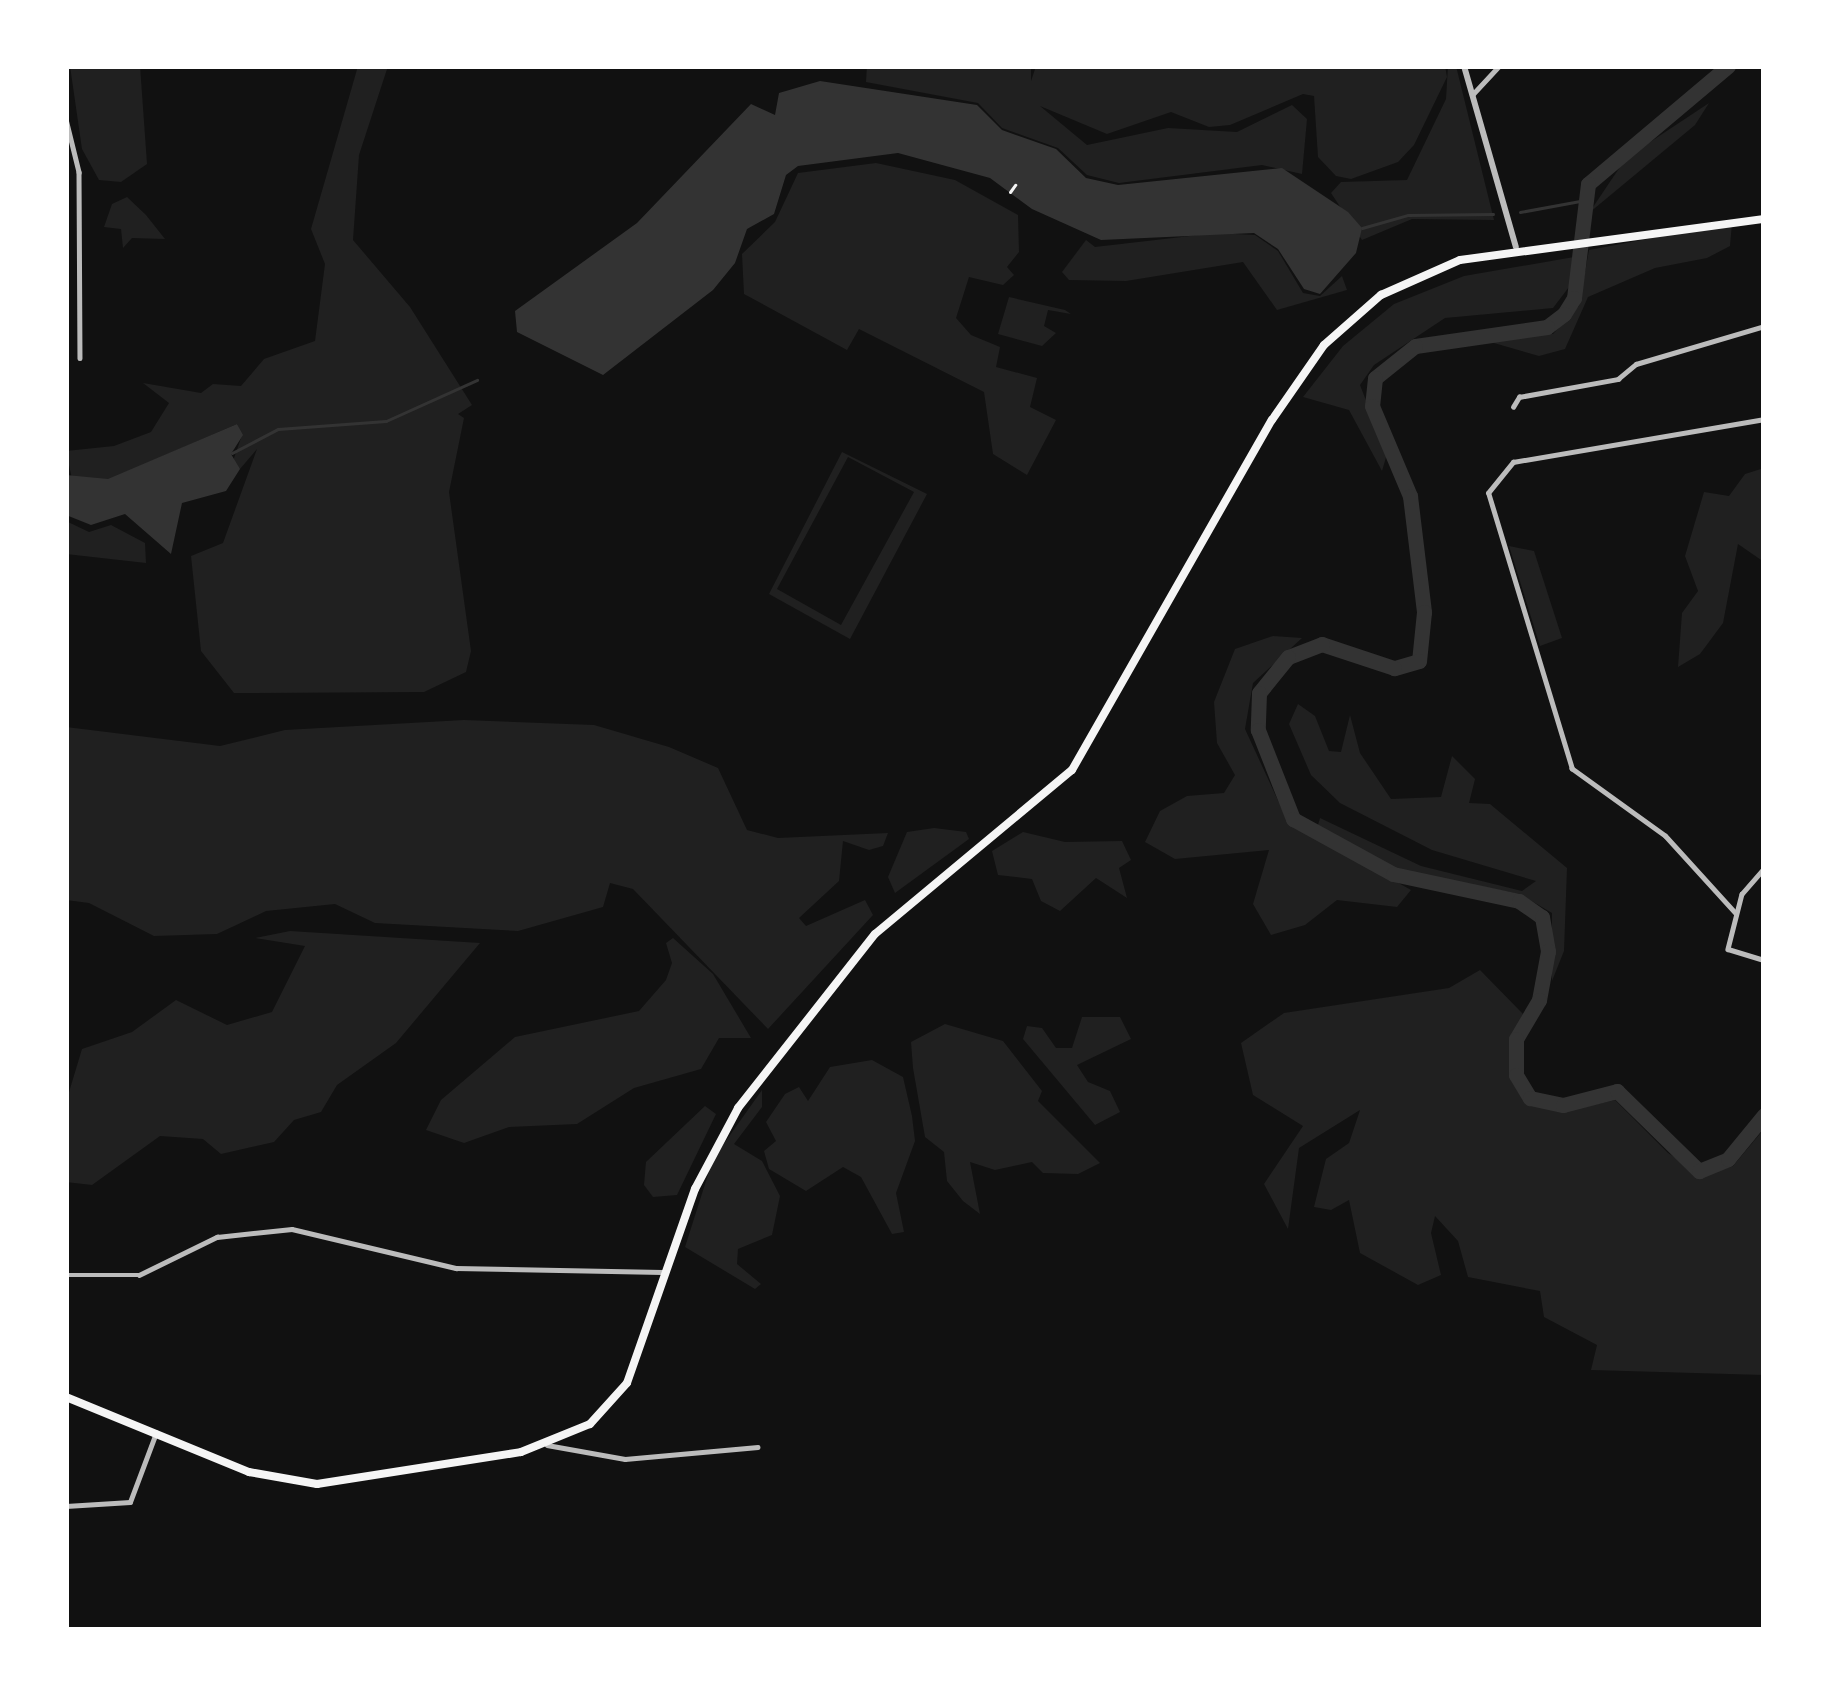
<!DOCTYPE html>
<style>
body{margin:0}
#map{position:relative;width:1830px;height:1696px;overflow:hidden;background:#111;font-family:"Work Sans",sans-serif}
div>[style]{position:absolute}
.green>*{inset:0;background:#202020}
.water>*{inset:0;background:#333}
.stream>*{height:3px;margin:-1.5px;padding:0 1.5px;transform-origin:1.5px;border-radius:1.5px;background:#333}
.river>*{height:15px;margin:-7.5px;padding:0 7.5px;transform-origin:7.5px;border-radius:7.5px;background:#333}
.path>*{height:3px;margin:-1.5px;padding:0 1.5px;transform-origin:1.5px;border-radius:1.5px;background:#f5f5f5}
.minor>*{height:4.5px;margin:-2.25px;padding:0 2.25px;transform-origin:2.25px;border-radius:2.25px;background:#bcbcbc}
.tertiary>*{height:6px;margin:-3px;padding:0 3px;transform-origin:3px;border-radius:3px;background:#bcbcbc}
.secondary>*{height:8px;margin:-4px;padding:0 4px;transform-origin:4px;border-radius:4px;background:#f5f5f5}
span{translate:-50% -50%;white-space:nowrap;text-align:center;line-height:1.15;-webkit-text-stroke:12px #fff;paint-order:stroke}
.frame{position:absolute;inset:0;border:69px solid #fff;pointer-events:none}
</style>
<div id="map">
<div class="green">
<i style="clip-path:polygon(70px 66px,140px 66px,147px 164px,121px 182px,99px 180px,82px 149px)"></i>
<i style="clip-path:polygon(358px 66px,388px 66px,359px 155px,353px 240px,410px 307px,472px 405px,458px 414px,464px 418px,449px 492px,471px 651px,466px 672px,424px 692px,234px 693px,201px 651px,191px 556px,223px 543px,257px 449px,240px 469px,232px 464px,242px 435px,237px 424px,108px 480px,72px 479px,66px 451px,114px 446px,151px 432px,169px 403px,143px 383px,201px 393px,213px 384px,241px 386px,264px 359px,315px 341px,325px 264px,311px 229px)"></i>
<i style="clip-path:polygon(867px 66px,1031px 66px,1031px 81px,1036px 66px,1445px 66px,1447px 77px,1414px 145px,1398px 162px,1351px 179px,1336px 176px,1318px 157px,1314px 96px,1303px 94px,1230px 125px,1209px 127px,1171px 112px,1107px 134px,1040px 106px,1087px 145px,1168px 128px,1237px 132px,1292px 105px,1307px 119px,1302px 174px,1262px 165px,1119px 183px,1087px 175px,1058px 148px,1002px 128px,978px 103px,866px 82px)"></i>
<i style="clip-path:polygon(1448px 66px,1456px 66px,1494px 220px,1412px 219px,1362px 240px,1331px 193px,1341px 182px,1407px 180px,1446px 99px)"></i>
<i style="clip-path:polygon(1709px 103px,1695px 125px,1589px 213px,1626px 158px)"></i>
<i style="clip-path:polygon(876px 163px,955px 180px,1018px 215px,1019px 252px,1007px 267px,1014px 275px,1003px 285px,969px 277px,956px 318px,971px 335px,1000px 347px,996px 367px,1037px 378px,1030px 407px,1056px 420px,1027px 475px,993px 454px,984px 392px,859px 329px,847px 350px,744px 294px,742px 254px,775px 222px,798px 173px)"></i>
<i style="clip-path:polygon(127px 197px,146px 215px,165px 239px,132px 238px,123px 248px,121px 229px,104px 227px,112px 204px)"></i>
<i style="clip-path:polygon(1732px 223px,1730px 246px,1707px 258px,1655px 268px,1588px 297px,1565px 349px,1539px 356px,1487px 341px,1495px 334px,1553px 334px,1579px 306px,1589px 250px)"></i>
<i style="clip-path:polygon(1216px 233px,1255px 235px,1278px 251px,1303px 293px,1320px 296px,1342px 276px,1347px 290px,1277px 310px,1243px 262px,1126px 281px,1069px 280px,1062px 272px,1086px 240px,1095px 247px)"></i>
<i style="clip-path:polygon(1574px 257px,1569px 287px,1553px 308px,1445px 318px,1374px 365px,1360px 385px,1387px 454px,1382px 471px,1349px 410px,1303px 397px,1343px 346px,1394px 304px,1464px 276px)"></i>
<i style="clip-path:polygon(1009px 297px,1065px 310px,1071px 314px,1048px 310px,1044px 326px,1056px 333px,1042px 346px,998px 334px)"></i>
<i style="clip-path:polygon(evenodd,842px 452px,927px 494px,850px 639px,769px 594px,842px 452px,848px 457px,914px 492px,841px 625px,777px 589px,848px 457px)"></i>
<i style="clip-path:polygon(1764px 468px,1764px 562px,1738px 544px,1723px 623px,1700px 654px,1678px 667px,1682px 613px,1698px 591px,1685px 556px,1704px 492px,1729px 496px,1745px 474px)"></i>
<i style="clip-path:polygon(66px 521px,89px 532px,111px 525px,145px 543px,146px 563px,66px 554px)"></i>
<i style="clip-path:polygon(1509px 546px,1534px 551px,1562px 638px,1540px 646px)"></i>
<i style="clip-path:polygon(1273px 636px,1302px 638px,1253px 683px,1245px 729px,1287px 820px,1411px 890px,1397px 907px,1337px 900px,1305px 925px,1271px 935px,1253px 904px,1269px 850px,1175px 859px,1145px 842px,1160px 811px,1187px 796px,1224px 793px,1235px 775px,1217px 743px,1214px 702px,1235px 649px)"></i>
<i style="clip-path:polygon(1298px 704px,1315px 716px,1329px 751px,1341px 752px,1350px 715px,1360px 753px,1391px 799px,1441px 797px,1452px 756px,1475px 779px,1469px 803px,1490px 804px,1567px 868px,1564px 951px,1552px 981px,1552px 913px,1520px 894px,1395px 870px,1318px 825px,1320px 818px,1421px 866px,1522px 891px,1536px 881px,1432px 850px,1340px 803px,1311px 775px,1289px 724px)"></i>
<i style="clip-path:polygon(464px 720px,594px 725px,669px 747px,718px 768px,747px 830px,778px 838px,888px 833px,883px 846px,869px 850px,843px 841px,839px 881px,799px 918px,806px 926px,865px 900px,873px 915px,768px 1029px,633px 889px,610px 883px,603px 907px,518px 931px,375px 923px,335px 904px,266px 911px,217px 934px,154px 936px,89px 903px,66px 900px,66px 727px,220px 746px,285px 730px)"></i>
<i style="clip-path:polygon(934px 828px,966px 832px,969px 839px,895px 893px,888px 877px,907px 832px)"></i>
<i style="clip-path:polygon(1023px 832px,1065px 842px,1122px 841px,1131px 860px,1119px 868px,1127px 898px,1096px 878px,1060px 911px,1041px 901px,1032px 879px,998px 875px,992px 851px)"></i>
<i style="clip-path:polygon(290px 931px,480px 943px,396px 1043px,337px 1085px,321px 1112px,294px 1120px,274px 1142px,221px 1154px,203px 1139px,160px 1136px,92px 1185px,66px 1182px,66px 1102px,82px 1049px,132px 1032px,176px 1000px,227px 1025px,272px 1012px,305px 946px,255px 938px)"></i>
<i style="clip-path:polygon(673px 938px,713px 974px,751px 1038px,719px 1038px,701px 1069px,634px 1088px,577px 1124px,509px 1127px,464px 1143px,426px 1130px,441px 1100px,515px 1037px,639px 1011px,666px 980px,672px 963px,666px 943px)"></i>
<i style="clip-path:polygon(1480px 970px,1523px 1014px,1512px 1037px,1512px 1075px,1524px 1100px,1563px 1112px,1615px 1100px,1668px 1153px,1704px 1175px,1733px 1166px,1764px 1129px,1764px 1375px,1591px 1370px,1597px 1345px,1544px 1317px,1540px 1291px,1468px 1277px,1458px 1241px,1435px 1216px,1431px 1233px,1441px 1275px,1418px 1285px,1360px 1253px,1349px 1200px,1331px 1210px,1314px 1207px,1326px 1159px,1349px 1143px,1360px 1110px,1299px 1148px,1288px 1229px,1264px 1184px,1303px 1126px,1253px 1095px,1241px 1043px,1284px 1013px,1449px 988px)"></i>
<i style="clip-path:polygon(1082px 1017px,1120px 1017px,1131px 1039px,1077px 1065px,1088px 1082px,1110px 1091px,1120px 1112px,1095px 1125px,1023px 1039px,1027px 1026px,1042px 1028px,1056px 1048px,1072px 1048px)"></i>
<i style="clip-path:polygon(945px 1024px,1003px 1041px,1042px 1091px,1038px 1101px,1100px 1163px,1078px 1174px,1043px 1173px,1032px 1162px,995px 1170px,970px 1162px,980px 1214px,963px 1201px,947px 1181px,944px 1152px,925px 1137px,913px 1068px,911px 1042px)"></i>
<i style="clip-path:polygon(872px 1060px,903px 1077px,912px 1116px,915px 1141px,896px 1193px,904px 1232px,892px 1234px,861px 1177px,843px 1167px,806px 1191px,769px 1169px,764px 1151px,776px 1141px,766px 1122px,785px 1094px,799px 1087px,808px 1101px,830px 1067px)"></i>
<i style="clip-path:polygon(762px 1090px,762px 1107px,734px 1144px,762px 1161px,780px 1196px,772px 1235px,738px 1249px,737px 1264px,761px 1284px,755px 1289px,685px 1247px,713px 1159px)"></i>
<i style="clip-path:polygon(705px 1106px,716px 1114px,677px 1195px,653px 1197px,644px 1185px,646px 1162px)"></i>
</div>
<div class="water">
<i style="clip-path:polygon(820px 81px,977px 105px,1002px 130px,1056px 149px,1086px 178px,1118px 185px,1282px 168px,1348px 212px,1362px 228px,1356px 253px,1320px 294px,1304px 289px,1278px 249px,1254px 233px,1101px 240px,1032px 209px,990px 178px,898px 153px,798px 166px,786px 175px,774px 214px,747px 229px,735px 263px,713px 290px,603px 375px,517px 332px,515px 311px,637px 223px,751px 104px,775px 115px,779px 93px)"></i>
<i style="clip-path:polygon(237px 424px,243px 435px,231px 454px,240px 469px,226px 491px,182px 503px,171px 554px,125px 514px,91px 525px,66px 515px,66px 475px,108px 479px)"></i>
</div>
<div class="stream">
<i style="left:1520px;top:212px;width:61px;rotate:-10.4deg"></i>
<i style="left:1362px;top:228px;width:48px;rotate:-15.8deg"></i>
<i style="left:1408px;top:215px;width:85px;rotate:-0.7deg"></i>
<i style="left:232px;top:453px;width:52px;rotate:-27.6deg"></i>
<i style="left:278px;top:429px;width:108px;rotate:-4.2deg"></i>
<i style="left:386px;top:421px;width:100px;rotate:-24.3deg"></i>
</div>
<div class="river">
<i style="left:1728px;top:66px;width:183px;rotate:139.9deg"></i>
<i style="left:1588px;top:184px;width:115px;rotate:97deg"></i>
<i style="left:1574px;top:298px;width:19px;rotate:122deg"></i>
<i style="left:1564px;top:314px;width:21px;rotate:143deg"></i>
<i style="left:1547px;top:327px;width:133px;rotate:171.8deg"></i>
<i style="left:1415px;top:346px;width:51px;rotate:141.3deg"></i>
<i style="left:1375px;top:378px;width:28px;rotate:96deg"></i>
<i style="left:1372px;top:406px;width:98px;rotate:67.1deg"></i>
<i style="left:1410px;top:496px;width:117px;rotate:83.1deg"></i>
<i style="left:1424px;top:612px;width:49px;rotate:95.8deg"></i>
<i style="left:1419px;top:661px;width:26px;rotate:164deg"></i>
<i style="left:1394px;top:668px;width:76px;rotate:-161.6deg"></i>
<i style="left:1322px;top:644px;width:36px;rotate:159deg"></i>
<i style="left:1288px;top:657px;width:46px;rotate:128.9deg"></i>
<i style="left:1259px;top:693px;width:37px;rotate:92deg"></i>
<i style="left:1258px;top:730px;width:96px;rotate:68.5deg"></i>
<i style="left:1293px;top:819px;width:114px;rotate:28.8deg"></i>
<i style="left:1393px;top:874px;width:129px;rotate:12.1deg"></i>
<i style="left:1519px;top:901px;width:28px;rotate:35deg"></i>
<i style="left:1542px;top:917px;width:35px;rotate:80deg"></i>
<i style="left:1548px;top:951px;width:50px;rotate:100.4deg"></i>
<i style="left:1539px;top:1000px;width:45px;rotate:120.5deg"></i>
<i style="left:1516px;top:1039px;width:36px;rotate:90deg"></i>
<i style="left:1516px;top:1075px;width:27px;rotate:59deg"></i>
<i style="left:1530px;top:1098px;width:34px;rotate:12deg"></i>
<i style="left:1563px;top:1105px;width:56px;rotate:-14.5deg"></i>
<i style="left:1617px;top:1091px;width:115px;rotate:44.3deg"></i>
<i style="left:1699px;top:1171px;width:31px;rotate:-22deg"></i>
<i style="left:1728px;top:1159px;width:57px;rotate:-50.7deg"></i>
</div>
<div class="path">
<i style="left:1010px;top:192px;width:9px;rotate:-54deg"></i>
</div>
<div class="minor">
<i style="left:1472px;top:95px;width:40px;rotate:-47deg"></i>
<i style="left:66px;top:119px;width:55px;rotate:76.2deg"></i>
<i style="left:79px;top:172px;width:186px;rotate:89.7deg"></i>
<i style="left:1513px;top:407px;width:12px;rotate:-59deg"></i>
<i style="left:1519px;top:397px;width:101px;rotate:-10.3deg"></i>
<i style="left:1618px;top:379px;width:23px;rotate:-40deg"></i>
<i style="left:1636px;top:364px;width:134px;rotate:-16.5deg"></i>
<i style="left:1764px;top:869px;width:33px;rotate:131deg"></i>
<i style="left:1742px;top:894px;width:57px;rotate:104.3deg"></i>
<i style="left:1728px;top:949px;width:38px;rotate:17deg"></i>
<i style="left:1736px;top:914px;width:105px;rotate:-132.3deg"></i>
<i style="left:1665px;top:836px;width:115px;rotate:-144.2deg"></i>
<i style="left:1572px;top:769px;width:288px;rotate:-106.9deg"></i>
<i style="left:1488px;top:493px;width:40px;rotate:-51deg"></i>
<i style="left:1513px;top:462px;width:255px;rotate:-9.7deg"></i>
<i style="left:66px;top:1275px;width:73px"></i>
<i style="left:139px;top:1275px;width:87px;rotate:-26deg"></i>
<i style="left:217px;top:1237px;width:75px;rotate:-6.1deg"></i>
<i style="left:292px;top:1229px;width:169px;rotate:13.4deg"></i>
<i style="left:456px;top:1268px;width:206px;rotate:1.1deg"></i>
<i style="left:547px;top:1445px;width:79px;rotate:10.2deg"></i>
<i style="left:625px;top:1459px;width:133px;rotate:-5.2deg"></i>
<i style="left:66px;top:1506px;width:64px;rotate:-3.6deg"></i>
<i style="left:130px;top:1502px;width:74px;rotate:-69.4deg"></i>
</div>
<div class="tertiary">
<i style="left:1464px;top:66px;width:188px;rotate:74deg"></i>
</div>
<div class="secondary">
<i style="left:66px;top:1397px;width:198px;rotate:22.3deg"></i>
<i style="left:249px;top:1472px;width:69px;rotate:10deg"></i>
<i style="left:317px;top:1484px;width:206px;rotate:-8.9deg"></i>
<i style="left:521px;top:1452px;width:74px;rotate:-22.1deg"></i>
<i style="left:590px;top:1424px;width:55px;rotate:-47.9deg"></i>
<i style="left:627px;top:1383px;width:206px;rotate:-70.7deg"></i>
<i style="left:695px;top:1189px;width:92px;rotate:-62deg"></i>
<i style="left:738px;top:1108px;width:221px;rotate:-51.8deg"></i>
<i style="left:875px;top:934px;width:256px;rotate:-39.8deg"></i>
<i style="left:1072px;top:770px;width:403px;rotate:-60.3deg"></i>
<i style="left:1272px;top:420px;width:91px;rotate:-55.3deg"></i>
<i style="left:1324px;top:345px;width:76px;rotate:-41.3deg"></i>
<i style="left:1381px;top:295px;width:86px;rotate:-23.9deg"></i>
<i style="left:1460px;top:260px;width:307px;rotate:-7.7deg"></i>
</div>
<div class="frame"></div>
</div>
